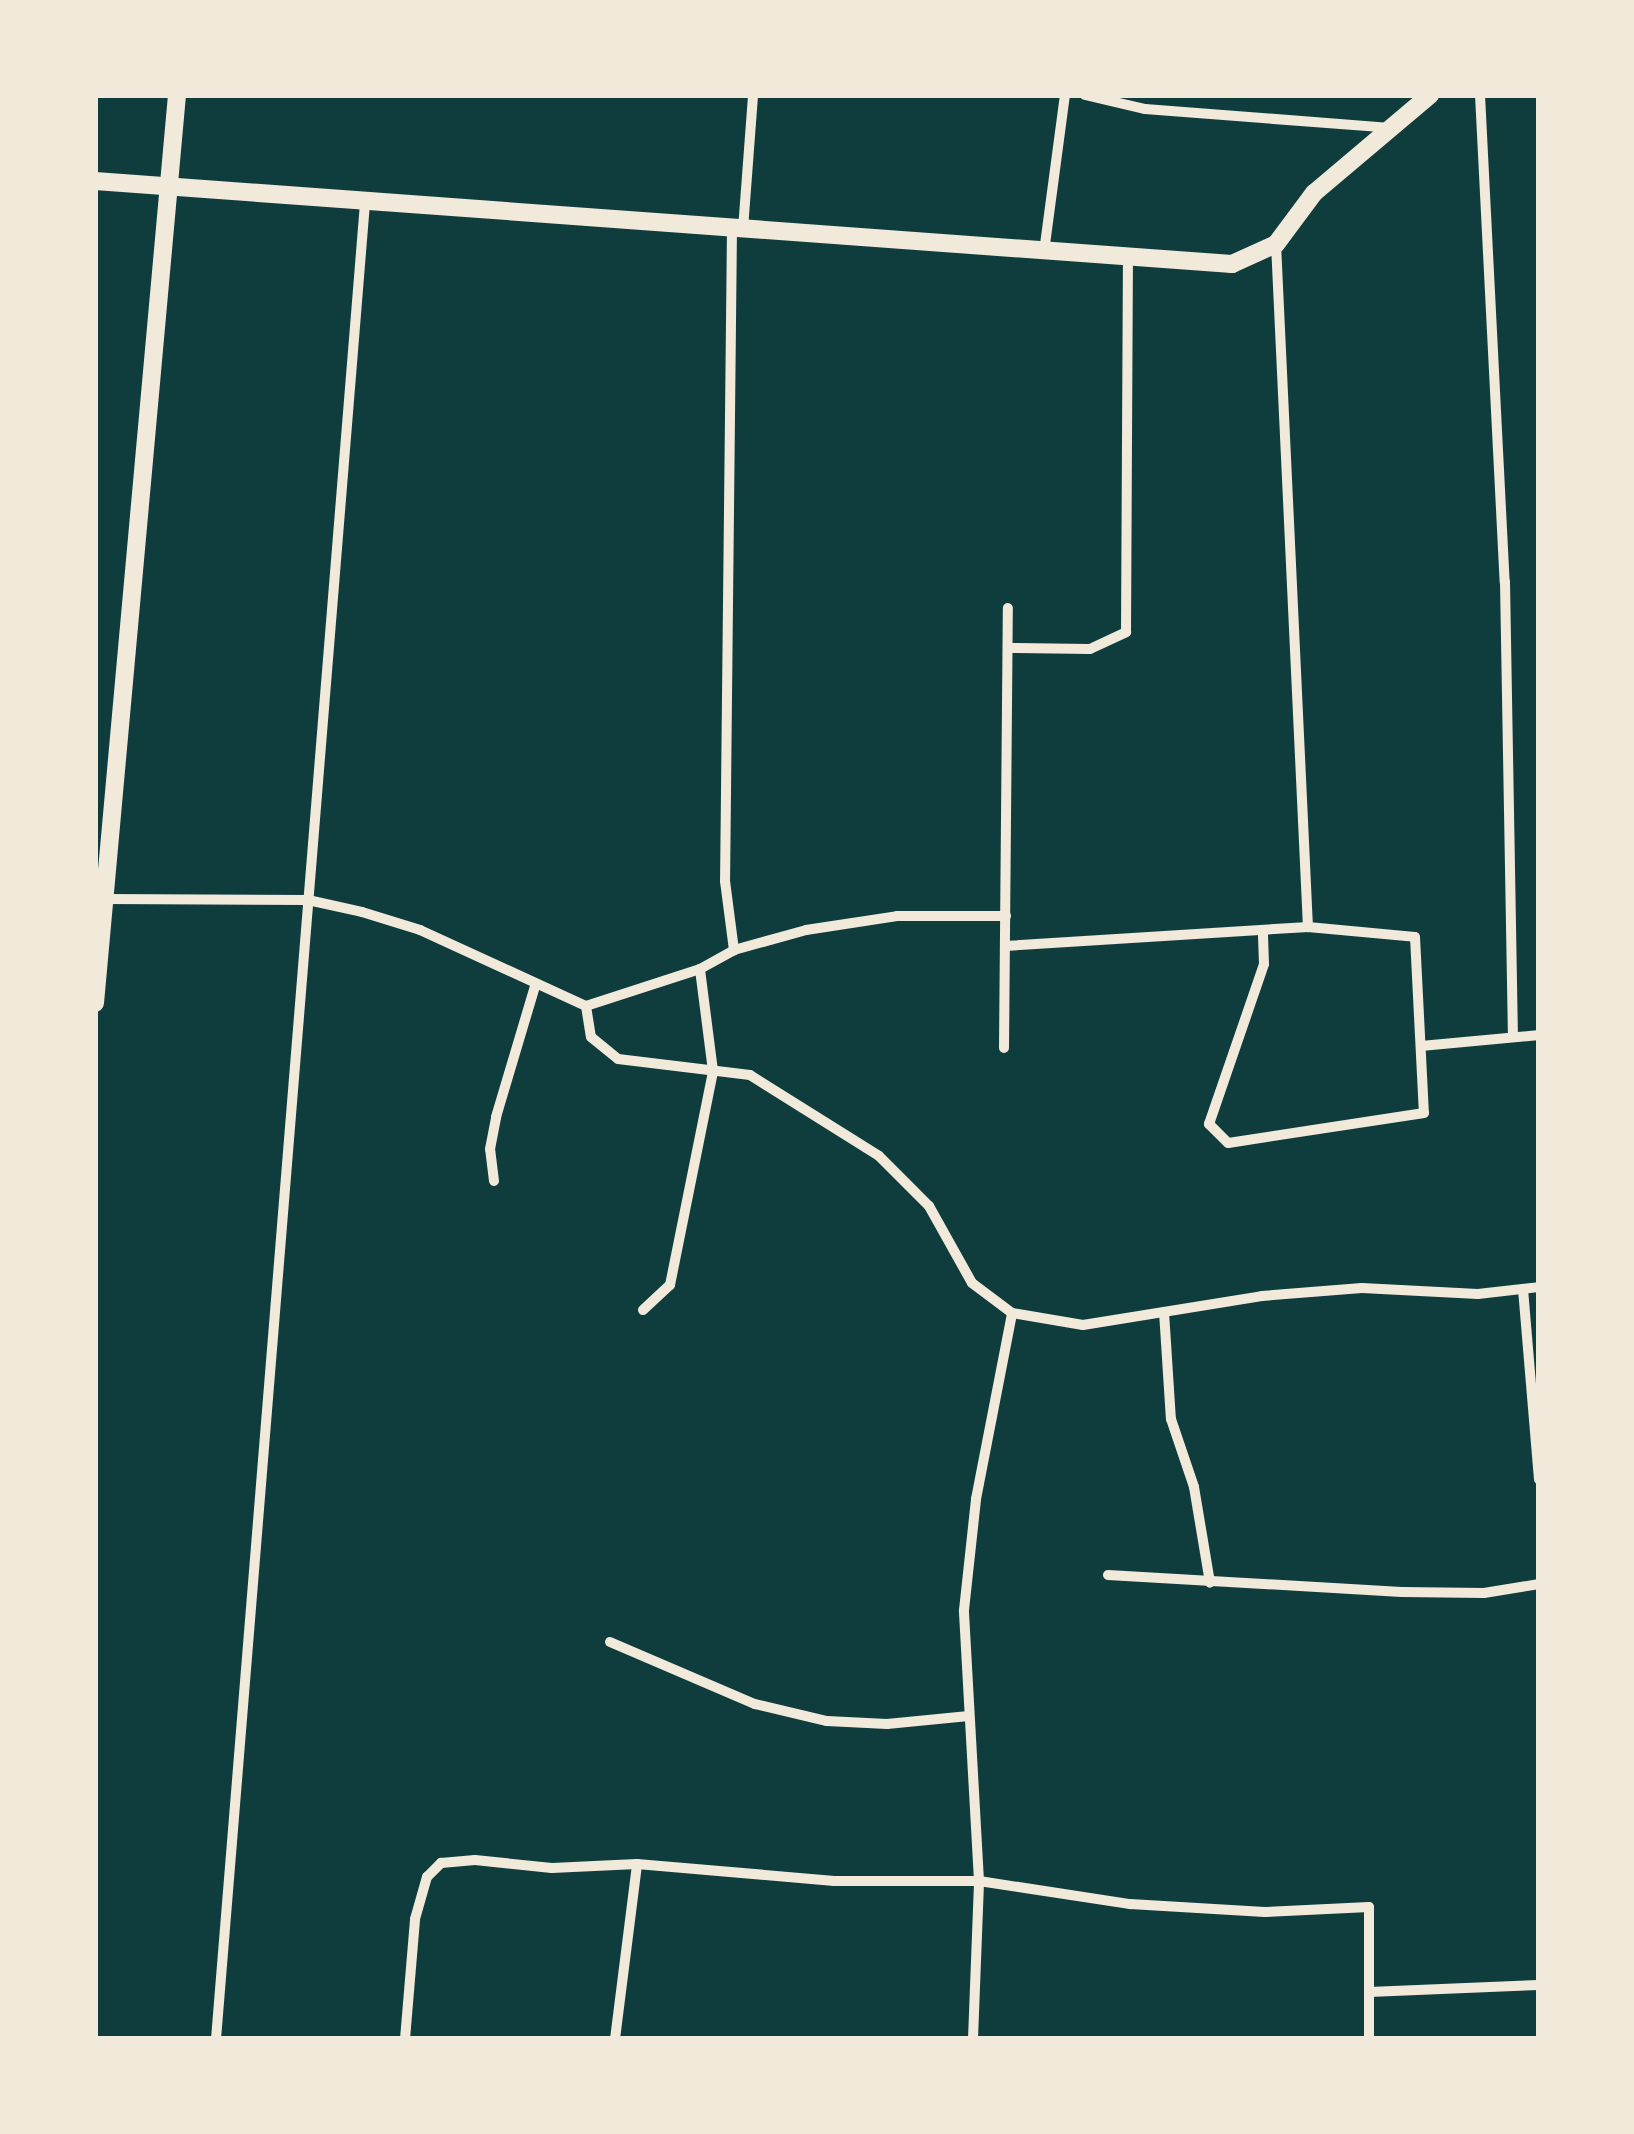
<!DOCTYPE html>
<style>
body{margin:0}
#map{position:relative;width:1634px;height:2134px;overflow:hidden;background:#0f3d3e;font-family:"Fira Sans Condensed",sans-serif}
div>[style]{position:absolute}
.minor>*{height:10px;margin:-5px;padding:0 5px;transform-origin:5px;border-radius:5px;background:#f1e9da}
.tertiary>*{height:18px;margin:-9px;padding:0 9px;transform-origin:9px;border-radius:9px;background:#f1e9da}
span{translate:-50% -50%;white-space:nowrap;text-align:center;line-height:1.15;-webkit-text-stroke:8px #f1e9da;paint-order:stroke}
.frame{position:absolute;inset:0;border:98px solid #f1e9da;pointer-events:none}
</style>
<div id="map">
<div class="minor">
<i style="left:1085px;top:95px;width:62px;rotate:13.1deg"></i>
<i style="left:1145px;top:109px;width:246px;rotate:4.4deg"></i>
<i style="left:1480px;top:95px;width:488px;rotate:87.1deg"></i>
<i style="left:1505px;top:582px;width:453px;rotate:89deg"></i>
<i style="left:732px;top:228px;width:653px;rotate:90.61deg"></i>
<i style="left:725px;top:881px;width:70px;rotate:82.6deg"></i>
<i style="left:743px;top:229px;width:134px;rotate:-85.7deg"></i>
<i style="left:1276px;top:244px;width:684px;rotate:87.32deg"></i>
<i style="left:1044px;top:252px;width:158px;rotate:-82.4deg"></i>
<i style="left:1008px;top:648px;width:82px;rotate:0.7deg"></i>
<i style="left:1090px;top:649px;width:40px;rotate:-25deg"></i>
<i style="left:1126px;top:632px;width:374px;rotate:-89.7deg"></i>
<i style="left:104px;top:899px;width:204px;rotate:0.3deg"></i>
<i style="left:308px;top:900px;width:55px;rotate:12.5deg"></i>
<i style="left:362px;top:912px;width:61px;rotate:17.2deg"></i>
<i style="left:420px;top:930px;width:183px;rotate:24.6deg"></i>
<i style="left:586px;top:1006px;width:31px;rotate:81deg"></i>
<i style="left:591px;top:1037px;width:35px;rotate:39deg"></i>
<i style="left:618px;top:1059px;width:133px;rotate:6.9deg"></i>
<i style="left:750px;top:1075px;width:152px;rotate:32.1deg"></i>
<i style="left:879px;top:1156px;width:71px;rotate:45deg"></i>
<i style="left:929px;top:1206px;width:88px;rotate:60.8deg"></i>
<i style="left:972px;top:1283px;width:50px;rotate:36.9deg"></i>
<i style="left:1005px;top:946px;width:304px;rotate:-3.6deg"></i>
<i style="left:1308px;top:927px;width:107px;rotate:5.3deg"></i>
<i style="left:1415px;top:937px;width:176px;rotate:87.1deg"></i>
<i style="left:1424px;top:1113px;width:198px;rotate:171.3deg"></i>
<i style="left:1228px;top:1143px;width:27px;rotate:-135deg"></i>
<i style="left:1209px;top:1124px;width:169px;rotate:-71deg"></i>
<i style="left:1264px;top:964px;width:33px;rotate:-92deg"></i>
<i style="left:586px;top:1006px;width:120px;rotate:-18deg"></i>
<i style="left:700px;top:969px;width:39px;rotate:-29deg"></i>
<i style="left:734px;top:950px;width:75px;rotate:-15.5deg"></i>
<i style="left:806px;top:930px;width:92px;rotate:-8.7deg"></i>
<i style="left:897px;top:916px;width:109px"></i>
<i style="left:1421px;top:1046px;width:119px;rotate:-5.3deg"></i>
<i style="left:1004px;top:1048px;width:440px;rotate:-89.5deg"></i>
<i style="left:494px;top:1181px;width:32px;rotate:-97deg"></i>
<i style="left:490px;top:1149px;width:33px;rotate:-79deg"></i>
<i style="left:496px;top:1117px;width:137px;rotate:-73.4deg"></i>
<i style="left:1523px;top:1289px;width:191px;rotate:85.2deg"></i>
<i style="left:643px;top:1310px;width:37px;rotate:-43deg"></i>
<i style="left:670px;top:1285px;width:218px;rotate:-78.6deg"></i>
<i style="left:713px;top:1071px;width:103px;rotate:-97.3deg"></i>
<i style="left:1164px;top:1312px;width:107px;rotate:86.3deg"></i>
<i style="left:1171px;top:1419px;width:72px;rotate:71.3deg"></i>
<i style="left:1194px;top:1487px;width:97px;rotate:80.5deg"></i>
<i style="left:1108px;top:1575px;width:294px;rotate:3.3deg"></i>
<i style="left:1402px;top:1592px;width:82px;rotate:0.7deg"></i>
<i style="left:1484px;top:1593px;width:56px;rotate:-9.3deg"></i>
<i style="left:610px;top:1642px;width:158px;rotate:23.2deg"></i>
<i style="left:755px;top:1704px;width:74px;rotate:13.3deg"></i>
<i style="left:827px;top:1721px;width:60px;rotate:2.9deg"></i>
<i style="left:887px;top:1724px;width:82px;rotate:-5.6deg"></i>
<i style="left:1369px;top:1992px;width:170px;rotate:-2.4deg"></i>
<i style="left:216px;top:2039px;width:1843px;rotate:-85.36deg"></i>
<i style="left:405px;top:2039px;width:120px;rotate:-85.2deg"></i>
<i style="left:415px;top:1919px;width:44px;rotate:-74.1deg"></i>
<i style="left:427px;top:1877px;width:20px;rotate:-45deg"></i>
<i style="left:441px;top:1863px;width:34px;rotate:-5deg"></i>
<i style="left:475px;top:1860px;width:77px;rotate:5.9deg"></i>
<i style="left:552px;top:1868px;width:85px;rotate:-2.7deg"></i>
<i style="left:637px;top:1864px;width:198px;rotate:4.9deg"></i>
<i style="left:834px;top:1881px;width:145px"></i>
<i style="left:979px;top:1881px;width:153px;rotate:8.7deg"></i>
<i style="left:1130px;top:1904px;width:135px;rotate:3.4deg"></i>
<i style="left:1265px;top:1912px;width:104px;rotate:-2.8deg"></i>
<i style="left:1369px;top:1907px;width:132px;rotate:90deg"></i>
<i style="left:615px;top:2039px;width:176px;rotate:-82.8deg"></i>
<i style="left:973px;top:2039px;width:158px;rotate:-87.8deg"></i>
<i style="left:979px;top:1881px;width:271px;rotate:-93.2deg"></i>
<i style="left:964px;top:1610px;width:112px;rotate:-83.8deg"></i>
<i style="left:976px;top:1499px;width:189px;rotate:-79deg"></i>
<i style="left:1012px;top:1313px;width:72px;rotate:9.6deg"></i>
<i style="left:1083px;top:1325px;width:181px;rotate:-9.2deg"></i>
<i style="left:1262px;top:1296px;width:100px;rotate:-4.6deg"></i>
<i style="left:1362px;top:1288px;width:116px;rotate:3deg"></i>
<i style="left:1478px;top:1294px;width:61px;rotate:-6.5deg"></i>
</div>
<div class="tertiary">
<i style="left:95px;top:181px;width:1140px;rotate:4.18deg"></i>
<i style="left:1232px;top:264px;width:48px;rotate:-24.4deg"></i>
<i style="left:1276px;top:244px;width:64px;rotate:-53.3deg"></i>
<i style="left:1314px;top:193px;width:152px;rotate:-40.2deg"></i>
<i style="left:95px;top:1003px;width:912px;rotate:-84.84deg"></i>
</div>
<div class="frame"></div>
</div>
